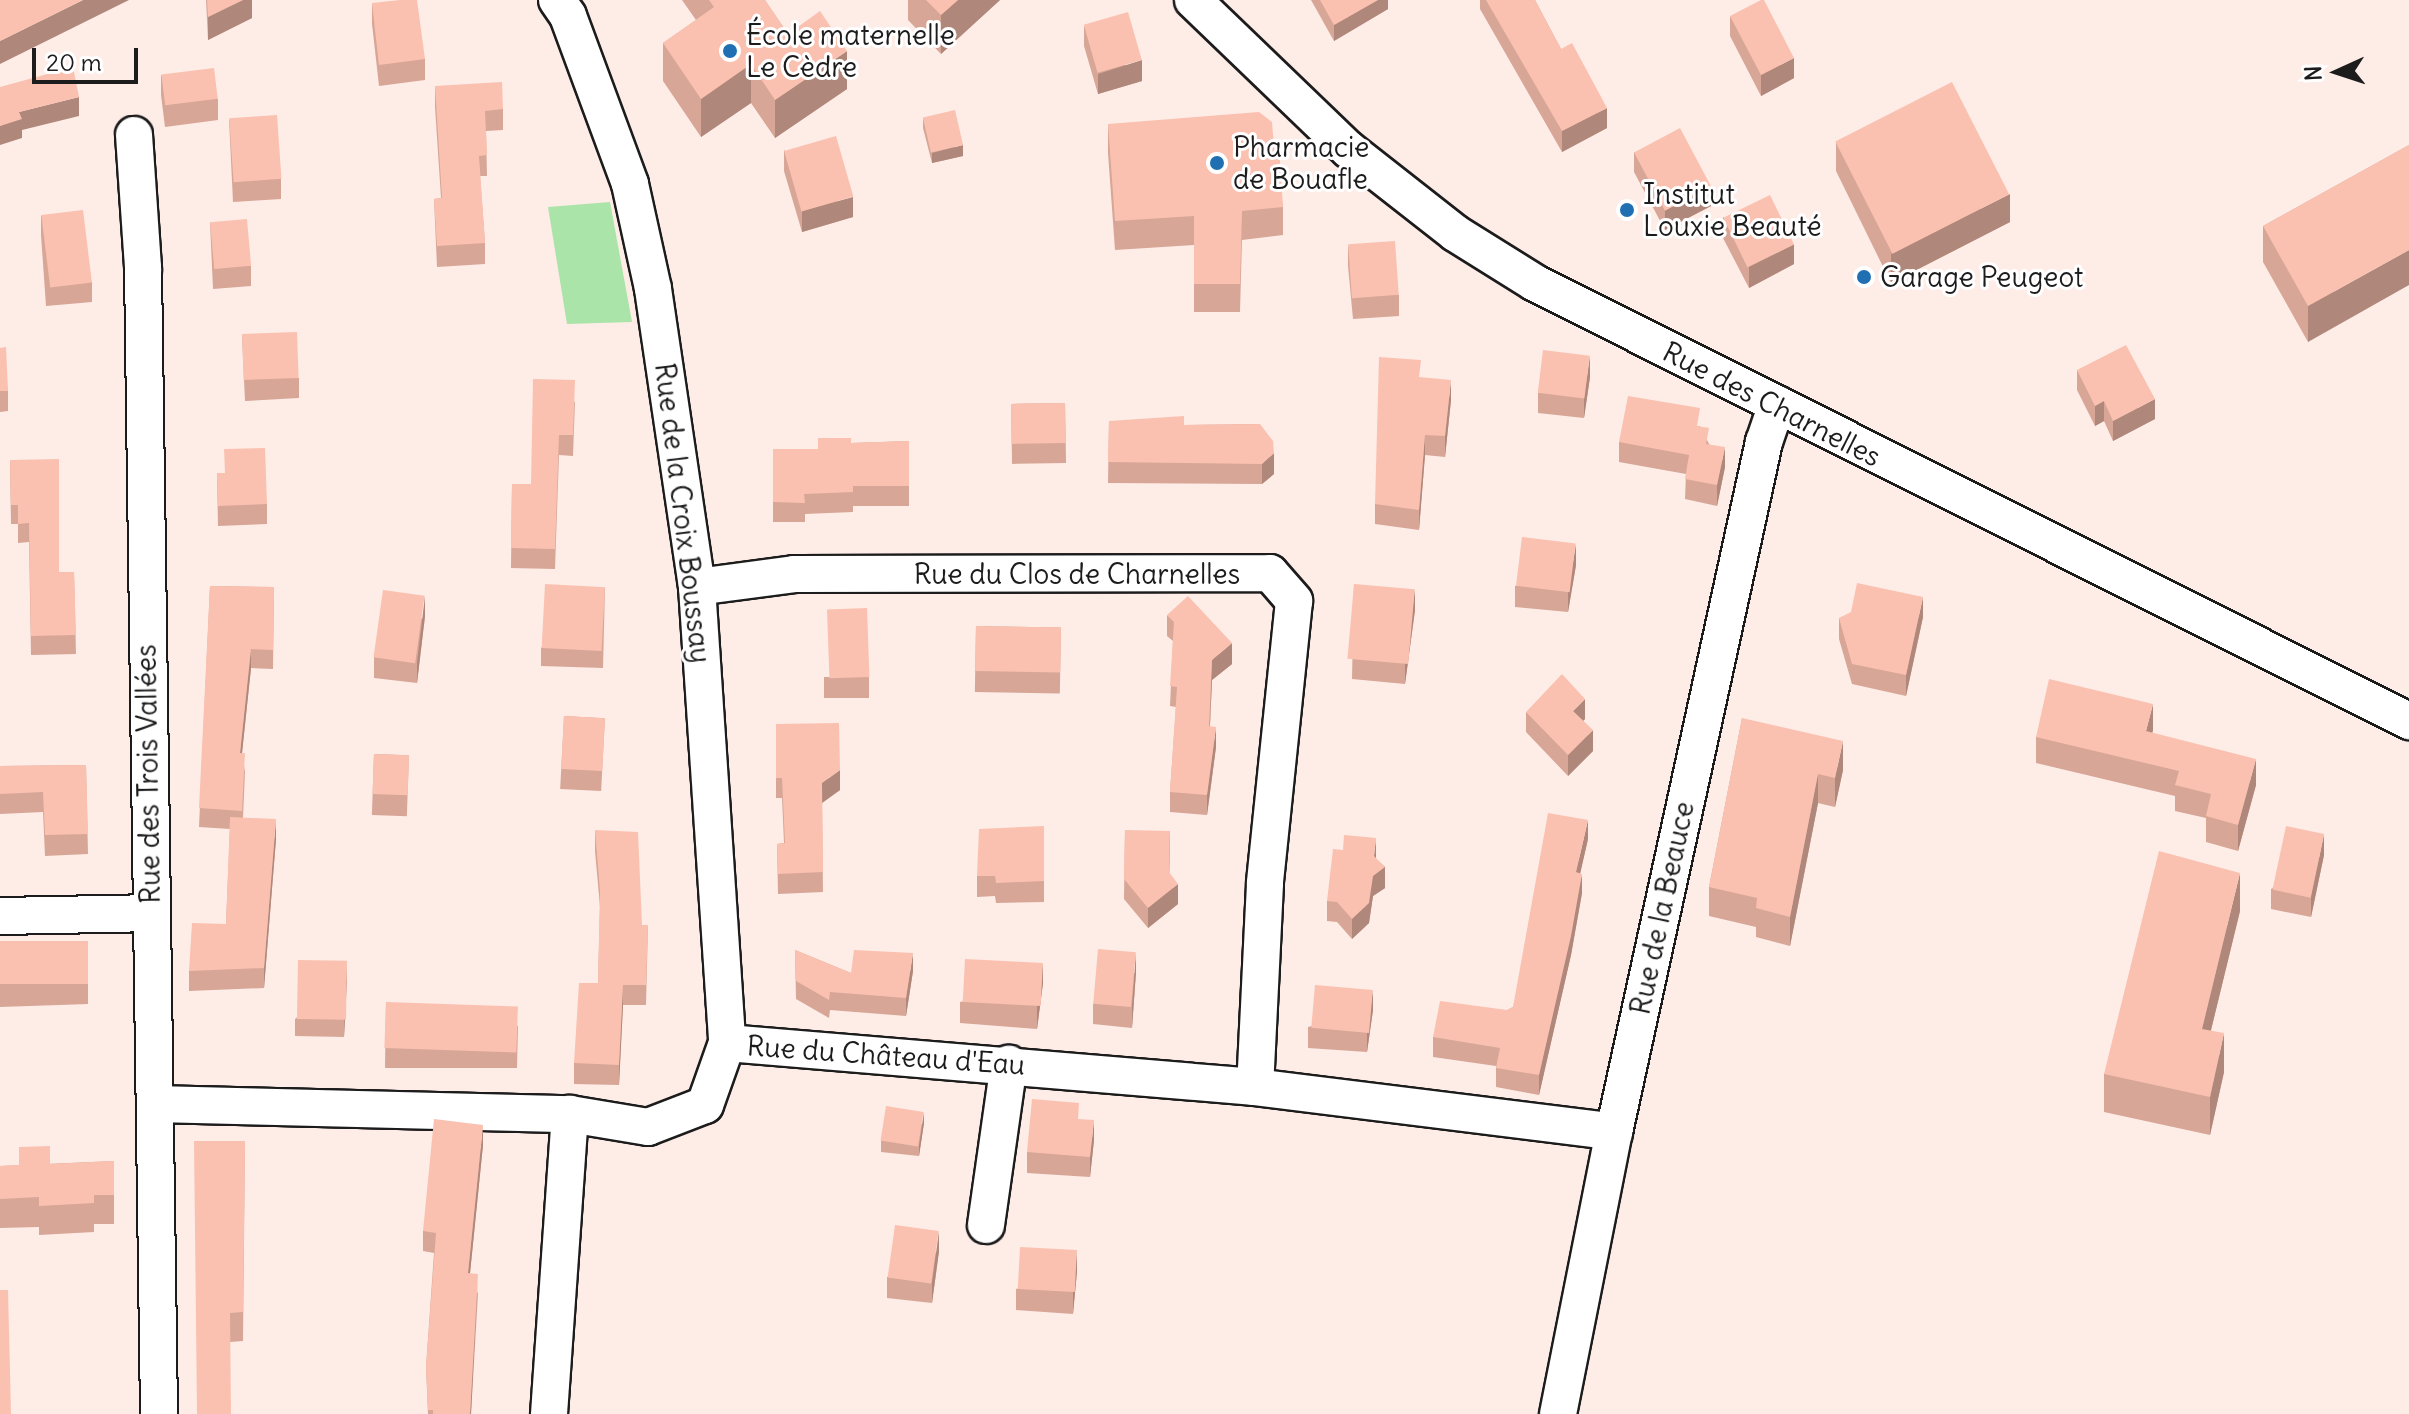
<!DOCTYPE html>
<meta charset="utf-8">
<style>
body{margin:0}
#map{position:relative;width:2409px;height:1414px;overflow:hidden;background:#feece7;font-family:Delius,sans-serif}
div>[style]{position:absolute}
.green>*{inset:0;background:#aae4a9}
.roads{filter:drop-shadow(2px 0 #1c1c1c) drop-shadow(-2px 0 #1c1c1c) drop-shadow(0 2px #1c1c1c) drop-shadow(0 -2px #1c1c1c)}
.street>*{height:36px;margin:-18px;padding:0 18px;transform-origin:18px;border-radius:18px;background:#fff}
.wall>*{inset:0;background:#d7a697;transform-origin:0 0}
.shaded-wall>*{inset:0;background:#af877b}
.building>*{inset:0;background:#fac1b0;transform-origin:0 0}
.dots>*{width:22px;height:22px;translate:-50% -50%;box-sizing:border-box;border:4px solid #fff;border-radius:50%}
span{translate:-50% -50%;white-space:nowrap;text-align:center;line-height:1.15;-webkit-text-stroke:6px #fff;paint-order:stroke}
.poi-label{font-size:28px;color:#1c1c1c}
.left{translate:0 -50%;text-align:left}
.street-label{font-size:28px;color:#1c1c1c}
.north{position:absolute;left:2297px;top:32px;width:80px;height:80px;-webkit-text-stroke:6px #fff;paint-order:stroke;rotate:267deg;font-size:22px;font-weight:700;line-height:32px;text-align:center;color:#1c1c1c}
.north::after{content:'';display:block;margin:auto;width:28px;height:36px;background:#1c1c1c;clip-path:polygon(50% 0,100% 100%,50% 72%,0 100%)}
.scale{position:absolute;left:32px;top:48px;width:106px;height:36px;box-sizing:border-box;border:4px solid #1c1c1c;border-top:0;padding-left:10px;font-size:24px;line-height:28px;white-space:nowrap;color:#1c1c1c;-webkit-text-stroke:6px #fff;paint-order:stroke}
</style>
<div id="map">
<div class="green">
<i style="clip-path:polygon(610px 202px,632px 322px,567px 324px,548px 207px)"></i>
</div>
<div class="roads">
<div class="street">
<i style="left:557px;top:0;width:19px;rotate:55deg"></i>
<i style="left:568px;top:16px;width:179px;rotate:69.7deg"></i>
<i style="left:630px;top:184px;width:107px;rotate:77.6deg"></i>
<i style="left:653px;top:289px;width:301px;rotate:81.6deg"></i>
<i style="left:697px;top:587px;width:457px;rotate:86.2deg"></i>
<i style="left:1193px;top:0;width:215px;rotate:43.9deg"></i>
<i style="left:1348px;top:149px;width:136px;rotate:38.1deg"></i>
<i style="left:1455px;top:233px;width:94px;rotate:32deg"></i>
<i style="left:1535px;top:283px;width:978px;rotate:26.62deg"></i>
<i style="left:134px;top:135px;width:133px;rotate:86.1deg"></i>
<i style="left:143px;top:268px;width:1146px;rotate:89.2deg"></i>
<i style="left:697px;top:587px;width:98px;rotate:-7.6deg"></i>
<i style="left:794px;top:574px;width:476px;rotate:-0.1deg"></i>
<i style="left:1270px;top:573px;width:37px;rotate:49deg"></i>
<i style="left:1294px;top:601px;width:284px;rotate:95.9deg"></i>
<i style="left:1265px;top:884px;width:203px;rotate:92.8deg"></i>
<i style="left:0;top:916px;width:151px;rotate:-1.1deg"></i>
<i style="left:155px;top:1104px;width:415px;rotate:1.4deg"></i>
<i style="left:570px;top:1114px;width:79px;rotate:9.5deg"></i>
<i style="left:648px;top:1127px;width:61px;rotate:-21.1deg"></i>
<i style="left:705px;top:1105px;width:66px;rotate:-70.5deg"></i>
<i style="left:727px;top:1043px;width:530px;rotate:4.76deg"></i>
<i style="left:1255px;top:1087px;width:362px;rotate:7.1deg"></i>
<i style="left:986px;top:1225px;width:163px;rotate:-81.9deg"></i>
<i style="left:549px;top:1414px;width:301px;rotate:-86deg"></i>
<i style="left:1558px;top:1414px;width:288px;rotate:-78.8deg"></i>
<i style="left:1614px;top:1132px;width:706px;rotate:-77.74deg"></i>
<i style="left:1764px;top:442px;width:40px;rotate:-71.1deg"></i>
</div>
</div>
<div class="wall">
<i style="clip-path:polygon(206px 0,252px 0,252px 18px,208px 40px)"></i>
<i style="clip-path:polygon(682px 0,765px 0,788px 34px,847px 89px,775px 138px,751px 103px,701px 137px,663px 81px,663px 43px,696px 20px)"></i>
<i style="clip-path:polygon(908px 0,1000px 0,941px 54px,908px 20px)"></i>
<i style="clip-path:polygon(1311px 0,1388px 0,1388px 9px,1334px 41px)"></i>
<i style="clip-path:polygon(1480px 0,1535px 0,1561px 49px,1607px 128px,1562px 152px,1480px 9px)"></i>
<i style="clip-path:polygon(372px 3px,425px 59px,425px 80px,379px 86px,372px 24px)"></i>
<i style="clip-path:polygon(1730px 16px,1794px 78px,1761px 96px,1730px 36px)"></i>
<i style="clip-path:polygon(1084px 26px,1142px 81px,1098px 94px,1084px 46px)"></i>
<i style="clip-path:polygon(161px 75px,218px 99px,218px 120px,165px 127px,161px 95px)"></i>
<i style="clip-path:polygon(435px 86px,503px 109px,503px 130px,486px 131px,487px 176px,480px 176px,485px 243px,485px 264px,437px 267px,434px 199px,441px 198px,435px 107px)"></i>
<i style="clip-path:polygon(923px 118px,963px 156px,932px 163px,923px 128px)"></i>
<i style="clip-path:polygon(229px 119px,281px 179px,281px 199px,233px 202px)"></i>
<i style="clip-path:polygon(1108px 124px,1274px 147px,1283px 207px,1283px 235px,1242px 240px,1240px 312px,1194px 312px,1194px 245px,1115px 250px,1108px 153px)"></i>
<i style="clip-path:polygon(1836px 142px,2010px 222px,1891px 283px,1836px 171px)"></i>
<i style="clip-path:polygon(2409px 145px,2308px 342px,2263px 262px,2263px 226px)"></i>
<i style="clip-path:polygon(784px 150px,853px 217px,802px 232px,784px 171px)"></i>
<i style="clip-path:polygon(1634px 152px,1711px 206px,1665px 230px,1634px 172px)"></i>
<i style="clip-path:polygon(41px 215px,92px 282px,92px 302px,46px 306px,41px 235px)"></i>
<i style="clip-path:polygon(1723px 217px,1794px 264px,1749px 288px,1723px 238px)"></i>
<i style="clip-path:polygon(210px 222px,251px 266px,251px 286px,213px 289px)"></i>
<i style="clip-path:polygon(1348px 246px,1399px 295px,1399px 316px,1353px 319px,1348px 266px)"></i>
<i style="clip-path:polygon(242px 336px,299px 378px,299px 398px,245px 401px)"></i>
<i style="clip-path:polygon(0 348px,8px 391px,8px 411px,0 412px)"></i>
<i style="clip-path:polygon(2077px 370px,2155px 419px,2113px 441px,2104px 421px,2095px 426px,2077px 390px)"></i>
<i style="clip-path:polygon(1590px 377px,1584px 418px,1538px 413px,1538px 393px)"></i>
<i style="clip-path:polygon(1421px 378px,1451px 400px,1445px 457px,1425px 455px,1419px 530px,1375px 524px,1375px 504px)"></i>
<i style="clip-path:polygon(575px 401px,573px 456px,559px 455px,555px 569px,511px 568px,512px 484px,531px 484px)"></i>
<i style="left:1065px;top:403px;width:60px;height:54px;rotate:89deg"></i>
<i style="clip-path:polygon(1109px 421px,1184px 425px,1260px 424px,1274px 474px,1262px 484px,1108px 483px)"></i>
<i style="clip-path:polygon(1700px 426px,1709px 444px,1725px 467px,1717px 506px,1685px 499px,1686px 474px,1619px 462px,1619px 442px)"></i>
<i style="clip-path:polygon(909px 441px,909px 506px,853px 506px,853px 512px,805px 514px,805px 522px,773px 522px,773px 449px,818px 449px,851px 443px)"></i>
<i style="clip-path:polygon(10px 460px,59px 572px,74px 572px,76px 654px,31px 655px,29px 542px,18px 543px,18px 524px,11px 524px)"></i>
<i style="clip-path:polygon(217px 473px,224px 473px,267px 504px,267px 524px,218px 526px)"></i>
<i style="clip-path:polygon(1576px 565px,1568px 612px,1515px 607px,1515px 586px)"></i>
<i style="clip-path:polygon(1354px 584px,1415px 610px,1405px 684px,1352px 679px)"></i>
<i style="clip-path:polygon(210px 586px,274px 587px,273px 669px,251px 668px,242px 753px,245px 772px,243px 818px,276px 839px,264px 988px,189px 991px,189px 971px,226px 924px,230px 829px,199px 827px)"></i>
<i style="clip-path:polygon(605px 587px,603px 668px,541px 666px,541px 648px)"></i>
<i style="clip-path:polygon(1167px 615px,1232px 664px,1212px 680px,1210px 726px,1216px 747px,1207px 815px,1170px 812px,1170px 792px,1176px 707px,1170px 706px,1173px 641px,1167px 636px)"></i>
<i style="clip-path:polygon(425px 616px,417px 683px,374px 678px,374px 657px)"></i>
<i style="clip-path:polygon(1923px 617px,1906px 696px,1852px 684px,1839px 639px,1839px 618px)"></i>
<i style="left:976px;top:626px;width:85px;height:66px;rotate:1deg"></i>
<i style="left:869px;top:677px;width:21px;height:45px;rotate:90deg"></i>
<i style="clip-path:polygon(1526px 712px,1585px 719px,1583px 721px,1593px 751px,1568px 776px,1526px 732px)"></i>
<i style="left:564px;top:716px;width:41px;height:73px;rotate:3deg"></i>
<i style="clip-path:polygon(1742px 718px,1843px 770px,1835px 807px,1818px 803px,1790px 946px,1756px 937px,1756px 927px,1709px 916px,1709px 887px)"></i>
<i style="clip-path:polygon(776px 724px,840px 790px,822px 803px,823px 892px,778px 894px,777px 844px,784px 843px,782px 798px,776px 798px)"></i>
<i style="clip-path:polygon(2153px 730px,2152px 733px,2256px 785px,2238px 851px,2206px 842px,2206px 818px,2175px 811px,2175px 796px,2036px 763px,2036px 737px)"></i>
<i style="left:374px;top:754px;width:35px;height:61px;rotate:2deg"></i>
<i style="clip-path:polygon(86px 765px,88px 854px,45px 856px,43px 812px,0 814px,0 766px)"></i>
<i style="clip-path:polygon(1044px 826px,1044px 902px,996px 903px,995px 896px,977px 897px,977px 876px)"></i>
<i style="clip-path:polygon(595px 830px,642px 925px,648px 925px,646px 1005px,623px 1005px,619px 1085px,574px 1084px,574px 1063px,598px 983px,600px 907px,595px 851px)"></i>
<i style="clip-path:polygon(1125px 830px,1169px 873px,1178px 904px,1148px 928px,1124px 899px)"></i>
<i style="clip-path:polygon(1588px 839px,1580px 873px,1582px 893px,1571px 955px,1539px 1095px,1496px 1087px,1496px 1066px,1433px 1057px,1433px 1037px,1507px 1010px,1513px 1007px)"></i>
<i style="clip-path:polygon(2324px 855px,2311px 917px,2271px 909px,2271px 889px)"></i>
<i style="clip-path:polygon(1376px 858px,1385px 888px,1373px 896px,1369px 923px,1352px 939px,1337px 922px,1327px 921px,1327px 901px)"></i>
<i style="clip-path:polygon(2240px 911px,2211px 1030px,2224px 1072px,2210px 1135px,2104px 1112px,2104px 1074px)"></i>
<i style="clip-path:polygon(0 944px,88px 984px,88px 1004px,0 1007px)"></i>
<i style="clip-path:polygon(795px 950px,851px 973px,913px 971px,906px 1016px,830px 1010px,829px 1018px,796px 999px)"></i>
<i style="clip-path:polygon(1136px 972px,1132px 1028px,1093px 1024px,1093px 1004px)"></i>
<i style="clip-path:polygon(347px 978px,344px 1037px,295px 1036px,295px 1019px)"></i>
<i style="clip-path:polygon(1043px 983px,1037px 1029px,960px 1023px,960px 1002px)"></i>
<i style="clip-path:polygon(386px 1002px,518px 1026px,517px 1068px,385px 1068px)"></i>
<i style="clip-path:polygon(1373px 1010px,1367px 1052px,1308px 1048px,1308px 1027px)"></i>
<i style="clip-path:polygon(924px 1123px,919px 1156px,881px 1152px,881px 1141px)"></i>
<i style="clip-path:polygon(1094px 1140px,1090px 1177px,1027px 1173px,1027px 1152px)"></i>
<i style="clip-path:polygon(245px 1141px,243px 1341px,230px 1342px,197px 1414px)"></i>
<i style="clip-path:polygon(483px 1145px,470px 1273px,478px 1294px,471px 1414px,428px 1414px,426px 1367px,434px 1253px,423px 1251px,423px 1231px)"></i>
<i style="clip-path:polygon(114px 1161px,114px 1224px,94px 1224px,94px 1232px,39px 1235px,39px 1227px,0 1228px,0 1166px)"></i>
<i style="clip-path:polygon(939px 1251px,932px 1303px,887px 1298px,887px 1277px)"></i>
<i style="clip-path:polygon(1077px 1271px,1073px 1314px,1016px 1310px,1016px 1289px)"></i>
</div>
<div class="shaded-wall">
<i style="clip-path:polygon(83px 0,129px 0,0 64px,0 41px)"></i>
<i style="clip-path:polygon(243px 0,252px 0,252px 18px,208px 40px,208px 17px)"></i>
<i style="clip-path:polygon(958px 0,1000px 0,941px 54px,941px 15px)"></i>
<i style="clip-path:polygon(1378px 0,1388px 0,1388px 9px,1334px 41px,1334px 25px)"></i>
<i style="clip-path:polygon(847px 51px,847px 89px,775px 138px,775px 100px)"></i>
<i style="clip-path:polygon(1794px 58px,1794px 78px,1761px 96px,1761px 75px)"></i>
<i style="clip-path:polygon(1142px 60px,1142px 81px,1098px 94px,1098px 74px)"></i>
<i style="clip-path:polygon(751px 64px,751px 103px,701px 137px,701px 99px)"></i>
<i style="clip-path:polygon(79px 97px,79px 116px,22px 130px,22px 138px,0 145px,0 126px,19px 112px)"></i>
<i style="clip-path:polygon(1607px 108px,1607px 128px,1562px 152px,1562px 131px)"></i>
<i style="clip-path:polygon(963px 145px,963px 156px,932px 163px,932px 153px)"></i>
<i style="clip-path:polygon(1711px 186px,1711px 206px,1665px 230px,1665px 210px)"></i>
<i style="clip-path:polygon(2010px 194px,2010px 222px,1891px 283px,1891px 254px)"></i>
<i style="clip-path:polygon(853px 197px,853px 217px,802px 232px,802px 211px)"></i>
<i style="clip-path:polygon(1794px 244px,1794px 264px,1749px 288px,1749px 267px)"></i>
<i style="clip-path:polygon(2409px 250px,2409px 285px,2308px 342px,2308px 306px)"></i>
<i style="clip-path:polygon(1590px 356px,1590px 377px,1584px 418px,1584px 397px)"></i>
<i style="clip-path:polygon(1451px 380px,1451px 400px,1445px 457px,1445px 436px)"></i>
<i style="clip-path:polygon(2155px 399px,2155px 419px,2113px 441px,2113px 421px)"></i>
<i style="clip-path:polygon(2104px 401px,2104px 421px,2095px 426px,2095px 406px)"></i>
<i style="clip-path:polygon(1425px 435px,1425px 455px,1419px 530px,1419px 510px)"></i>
<i style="clip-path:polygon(1725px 447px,1725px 467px,1717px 506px,1717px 485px)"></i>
<i style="clip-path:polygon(1274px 453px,1274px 474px,1262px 484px,1262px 464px)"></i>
<i style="clip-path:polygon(1576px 544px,1576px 565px,1568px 612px,1568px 592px)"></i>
<i style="clip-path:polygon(1415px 589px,1415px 610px,1405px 684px,1405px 663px)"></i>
<i style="clip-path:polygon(425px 596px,425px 616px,417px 683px,417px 663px)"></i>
<i style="clip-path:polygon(1923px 597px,1923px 617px,1906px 696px,1906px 675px)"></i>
<i style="clip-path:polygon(1232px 643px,1232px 664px,1212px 680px,1209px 746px,1212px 660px)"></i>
<i style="clip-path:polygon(251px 649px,251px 668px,240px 772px,240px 753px)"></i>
<i style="clip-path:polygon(1585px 699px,1585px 719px,1573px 731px,1573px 711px)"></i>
<i style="clip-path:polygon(2153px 704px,2153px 730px,2146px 757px,2146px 731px)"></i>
<i style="clip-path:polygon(1216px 727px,1216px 747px,1207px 815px,1207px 795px)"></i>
<i style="clip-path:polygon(1593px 730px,1593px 751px,1568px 776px,1568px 755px)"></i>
<i style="clip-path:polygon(1843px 741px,1843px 770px,1835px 807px,1835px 778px)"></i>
<i style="clip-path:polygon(2256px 759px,2256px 785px,2238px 851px,2238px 825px)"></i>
<i style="clip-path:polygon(840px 770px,840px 790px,822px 803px,822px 783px)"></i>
<i style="clip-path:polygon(1818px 774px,1818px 803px,1790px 946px,1790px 917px)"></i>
<i style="clip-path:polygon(276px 819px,276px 839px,264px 988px,264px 968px)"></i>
<i style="clip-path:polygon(1588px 820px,1588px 839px,1576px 892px,1576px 872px)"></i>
<i style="clip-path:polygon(1170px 831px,1169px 891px,1178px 884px,1178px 904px,1148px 928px,1148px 908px)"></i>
<i style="clip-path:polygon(2324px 834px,2324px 855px,2311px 917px,2311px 897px)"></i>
<i style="clip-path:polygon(1376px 838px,1376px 859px,1385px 867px,1385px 888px,1373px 896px,1369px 923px,1352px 939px,1352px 919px,1374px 856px)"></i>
<i style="clip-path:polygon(2240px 873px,2240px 911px,2202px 1067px,2202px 1029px)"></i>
<i style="clip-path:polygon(1582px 874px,1582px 893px,1571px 955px,1539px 1095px,1539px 1075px)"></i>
<i style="clip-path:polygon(1136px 952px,1136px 972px,1132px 1028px,1132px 1007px)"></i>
<i style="clip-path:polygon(913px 953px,913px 971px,906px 1016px,906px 998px)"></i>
<i style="clip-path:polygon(347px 961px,347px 978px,344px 1037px,344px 1020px)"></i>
<i style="clip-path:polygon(1043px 963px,1043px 983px,1037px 1029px,1037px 1008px)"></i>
<i style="clip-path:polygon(623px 985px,623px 1005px,619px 1085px,619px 1065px)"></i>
<i style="clip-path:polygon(1373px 990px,1373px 1010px,1367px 1052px,1367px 1032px)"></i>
<i style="clip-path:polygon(2224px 1033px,2224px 1072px,2210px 1135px,2210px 1097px)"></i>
<i style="clip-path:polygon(924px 1112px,924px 1123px,919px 1156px,919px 1146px)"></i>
<i style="clip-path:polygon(1094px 1120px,1094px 1140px,1090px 1177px,1090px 1157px)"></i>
<i style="clip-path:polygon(483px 1125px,483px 1145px,468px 1293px,468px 1273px)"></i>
<i style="clip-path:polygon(939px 1231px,939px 1251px,932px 1303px,932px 1283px)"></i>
<i style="clip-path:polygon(1077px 1250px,1077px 1271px,1073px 1314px,1073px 1293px)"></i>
<i style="clip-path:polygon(478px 1274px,471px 1414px,470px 1414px)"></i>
</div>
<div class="building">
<i style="clip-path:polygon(0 0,83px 0,0 41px)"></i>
<i style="clip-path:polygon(207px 0,243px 0,208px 17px)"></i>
<i style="clip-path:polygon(400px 0,417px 0,425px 59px,379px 65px,372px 3px)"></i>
<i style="clip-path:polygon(709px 0,765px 0,788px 34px,820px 11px,847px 51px,775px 100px,751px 64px,701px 99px,663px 43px,714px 7px)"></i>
<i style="clip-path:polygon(926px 0,958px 0,941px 15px)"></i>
<i style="clip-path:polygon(1320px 0,1378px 0,1334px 25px)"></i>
<i style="clip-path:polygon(1486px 0,1535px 0,1561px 49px,1572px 43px,1607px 108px,1562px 131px)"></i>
<i style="clip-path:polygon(1761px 0,1764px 0,1794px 58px,1761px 75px,1730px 16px)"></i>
<i style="left:1128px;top:12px;width:50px;height:46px;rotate:74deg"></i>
<i style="clip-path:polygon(73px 67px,79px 97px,19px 112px,22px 119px,0 126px,0 87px)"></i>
<i style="left:214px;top:68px;width:31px;height:53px;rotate:83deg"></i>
<i style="clip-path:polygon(502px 82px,503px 109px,485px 111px,487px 155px,479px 156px,485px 243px,437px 246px,434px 199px,442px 198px,435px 86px)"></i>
<i style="left:1952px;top:82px;width:126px;height:131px;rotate:63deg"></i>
<i style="left:955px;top:110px;width:36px;height:33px;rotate:77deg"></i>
<i style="clip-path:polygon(1259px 112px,1272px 122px,1274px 147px,1279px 146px,1283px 207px,1242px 211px,1240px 284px,1194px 284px,1194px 216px,1115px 221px,1108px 124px)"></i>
<i style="left:277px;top:115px;width:64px;height:48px;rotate:86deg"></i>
<i style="left:1680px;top:128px;width:66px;height:52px;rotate:62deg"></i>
<i style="left:836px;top:136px;width:63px;height:54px;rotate:74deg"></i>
<i style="clip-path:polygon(2409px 145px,2409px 250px,2308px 306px,2263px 226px)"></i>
<i style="left:1770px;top:195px;width:55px;height:52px;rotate:64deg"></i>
<i style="left:83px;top:210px;width:73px;height:42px;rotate:83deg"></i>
<i style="left:247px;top:219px;width:47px;height:37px;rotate:85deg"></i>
<i style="left:1395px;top:241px;width:54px;height:47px;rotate:86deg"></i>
<i style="left:297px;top:332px;width:46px;height:55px;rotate:88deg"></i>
<i style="clip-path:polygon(2126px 345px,2155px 399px,2113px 421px,2104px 401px,2095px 406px,2077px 370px)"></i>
<i style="clip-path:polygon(6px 347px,8px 391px,0 391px,0 348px)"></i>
<i style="left:1543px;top:350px;width:47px;height:43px;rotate:7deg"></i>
<i style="clip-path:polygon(1379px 357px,1421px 360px,1419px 377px,1451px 380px,1445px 436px,1425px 435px,1419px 510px,1375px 504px)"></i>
<i style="clip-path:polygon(533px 379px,575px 380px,573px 435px,559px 435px,555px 549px,511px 548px,512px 484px,531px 484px)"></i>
<i style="clip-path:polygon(1628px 396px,1700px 408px,1697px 426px,1709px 428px,1706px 444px,1725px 447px,1717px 485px,1685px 479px,1689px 455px,1619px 442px)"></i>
<i style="left:1065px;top:403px;width:40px;height:54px;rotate:89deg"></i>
<i style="clip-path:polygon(1184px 416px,1184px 425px,1260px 424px,1273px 441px,1274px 453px,1262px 464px,1108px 462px,1109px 421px)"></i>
<i style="clip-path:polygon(818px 438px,851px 438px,851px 443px,909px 441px,909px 486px,853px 486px,853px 492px,804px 494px,805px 503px,773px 502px,773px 449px,818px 449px)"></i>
<i style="clip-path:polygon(265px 448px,267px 504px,218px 506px,217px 473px,225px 473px,224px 449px)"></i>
<i style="clip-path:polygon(59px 459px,59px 572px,74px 572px,76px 635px,31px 636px,29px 523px,18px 524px,18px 505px,11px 505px,10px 460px)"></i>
<i style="left:1522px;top:537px;width:54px;height:49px;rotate:7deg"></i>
<i style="clip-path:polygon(1857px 583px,1923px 597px,1906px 675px,1852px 664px,1839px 618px,1851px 612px)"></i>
<i style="left:545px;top:584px;width:60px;height:64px;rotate:3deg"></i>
<i style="left:1354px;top:584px;width:61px;height:75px;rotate:5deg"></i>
<i style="clip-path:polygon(210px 586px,274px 587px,273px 650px,251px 649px,240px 753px,245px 753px,242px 811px,199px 808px)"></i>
<i style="left:383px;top:590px;width:42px;height:68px;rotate:8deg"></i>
<i style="clip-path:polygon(1188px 596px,1232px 643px,1212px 660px,1209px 726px,1216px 727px,1207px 795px,1170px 792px,1177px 687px,1170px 686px,1174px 622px,1167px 615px)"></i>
<i style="left:867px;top:608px;width:69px;height:40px;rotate:88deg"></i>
<i style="left:976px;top:626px;width:85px;height:45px;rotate:1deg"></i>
<i style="clip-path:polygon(1562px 674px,1585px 699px,1573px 711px,1593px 730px,1568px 755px,1526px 712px)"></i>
<i style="clip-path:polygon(2049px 679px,2153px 704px,2146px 731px,2256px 759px,2238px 825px,2206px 816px,2211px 794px,2175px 785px,2179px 771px,2036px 737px)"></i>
<i style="left:564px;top:716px;width:41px;height:53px;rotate:3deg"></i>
<i style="clip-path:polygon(1742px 718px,1843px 741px,1835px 778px,1818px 774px,1790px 917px,1756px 908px,1757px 898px,1709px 887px)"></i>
<i style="clip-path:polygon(839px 723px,840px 770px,822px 783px,823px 872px,778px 874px,777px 844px,785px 843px,782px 778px,776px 778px,776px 724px)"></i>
<i style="left:374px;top:754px;width:35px;height:40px;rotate:2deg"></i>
<i style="clip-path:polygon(86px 765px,88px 834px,45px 835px,43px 792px,0 794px,0 766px)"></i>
<i style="clip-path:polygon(1548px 813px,1588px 820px,1576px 872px,1582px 874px,1571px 936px,1539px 1075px,1496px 1068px,1500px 1048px,1433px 1037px,1440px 1001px,1507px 1010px,1513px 1007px)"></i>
<i style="clip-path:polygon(230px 817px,276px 819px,264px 968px,189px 971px,192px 923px,226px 924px)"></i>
<i style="clip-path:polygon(1044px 826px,1044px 881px,996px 883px,995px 876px,977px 876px,979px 829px)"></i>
<i style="left:2286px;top:826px;width:39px;height:65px;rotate:12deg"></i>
<i style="clip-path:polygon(595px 830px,638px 832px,642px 925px,648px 925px,646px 985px,623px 985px,619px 1065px,574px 1063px,579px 983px,598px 983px,600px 891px)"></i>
<i style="clip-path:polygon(1125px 830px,1170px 831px,1169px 872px,1178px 884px,1148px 908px,1124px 879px)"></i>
<i style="clip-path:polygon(1344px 835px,1376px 838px,1374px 856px,1385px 867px,1373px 876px,1369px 903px,1352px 919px,1337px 902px,1327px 901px,1333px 849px,1343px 850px)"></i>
<i style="clip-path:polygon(2159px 851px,2240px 873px,2202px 1029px,2224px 1033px,2210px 1097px,2104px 1074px)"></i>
<i style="left:88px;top:941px;width:43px;height:88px;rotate:90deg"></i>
<i style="left:1098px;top:949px;width:38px;height:55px;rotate:5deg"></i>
<i style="clip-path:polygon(795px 950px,851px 973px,854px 950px,913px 953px,906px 998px,830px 992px,829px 1000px,796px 981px)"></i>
<i style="left:965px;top:959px;width:78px;height:43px;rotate:3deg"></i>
<i style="left:298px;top:960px;width:49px;height:59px;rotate:1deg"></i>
<i style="left:1315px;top:985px;width:58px;height:43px;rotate:5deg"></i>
<i style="left:386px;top:1002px;width:132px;height:46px;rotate:2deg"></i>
<i style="clip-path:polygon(1032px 1099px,1079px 1103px,1078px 1119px,1094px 1120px,1090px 1157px,1027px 1152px)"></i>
<i style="left:886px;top:1106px;width:38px;height:35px;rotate:9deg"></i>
<i style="clip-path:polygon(434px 1119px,483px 1125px,468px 1273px,478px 1274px,470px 1414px,433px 1414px,433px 1410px,428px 1410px,426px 1367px,436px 1233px,423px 1231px)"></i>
<i style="clip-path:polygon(194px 1141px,245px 1141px,243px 1312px,230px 1313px,231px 1414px,197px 1414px)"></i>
<i style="clip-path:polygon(50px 1146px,50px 1164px,114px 1161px,114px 1195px,94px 1195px,94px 1203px,39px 1206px,39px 1197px,0 1199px,0 1166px,19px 1165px,19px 1147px)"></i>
<i style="left:895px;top:1225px;width:44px;height:53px;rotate:8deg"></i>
<i style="left:1020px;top:1247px;width:57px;height:42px;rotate:3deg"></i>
<i style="clip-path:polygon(0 1290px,8px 1290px,11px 1414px,0 1414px)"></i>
</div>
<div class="dots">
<i style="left:730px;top:51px;background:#1f6fb2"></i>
<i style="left:1217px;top:163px;background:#1f6fb2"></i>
<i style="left:1627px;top:210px;background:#1f6fb2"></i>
<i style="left:1864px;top:277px;background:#1f6fb2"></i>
</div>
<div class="poi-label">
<span class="left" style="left:746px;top:51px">École maternelle<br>Le Cèdre</span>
<span class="left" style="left:1233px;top:163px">Pharmacie<br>de Bouafle</span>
<span class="left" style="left:1643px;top:210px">Institut<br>Louxie Beauté</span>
<span class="left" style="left:1880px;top:277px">Garage Peugeot</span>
</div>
<div class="street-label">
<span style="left:1772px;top:404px;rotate:27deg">Rue des Charnelles</span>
<span style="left:683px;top:513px;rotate:83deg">Rue de la Croix Boussay</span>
<span style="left:1077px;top:574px">Rue du Clos de Charnelles</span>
<span style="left:148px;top:774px;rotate:-91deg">Rue des Trois Vallées</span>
<span style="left:1662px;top:908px;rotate:-78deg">Rue de la Beauce</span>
<span style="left:886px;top:1055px;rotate:4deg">Rue du Château d'Eau</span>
</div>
<div class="north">N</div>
<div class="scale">20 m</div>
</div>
